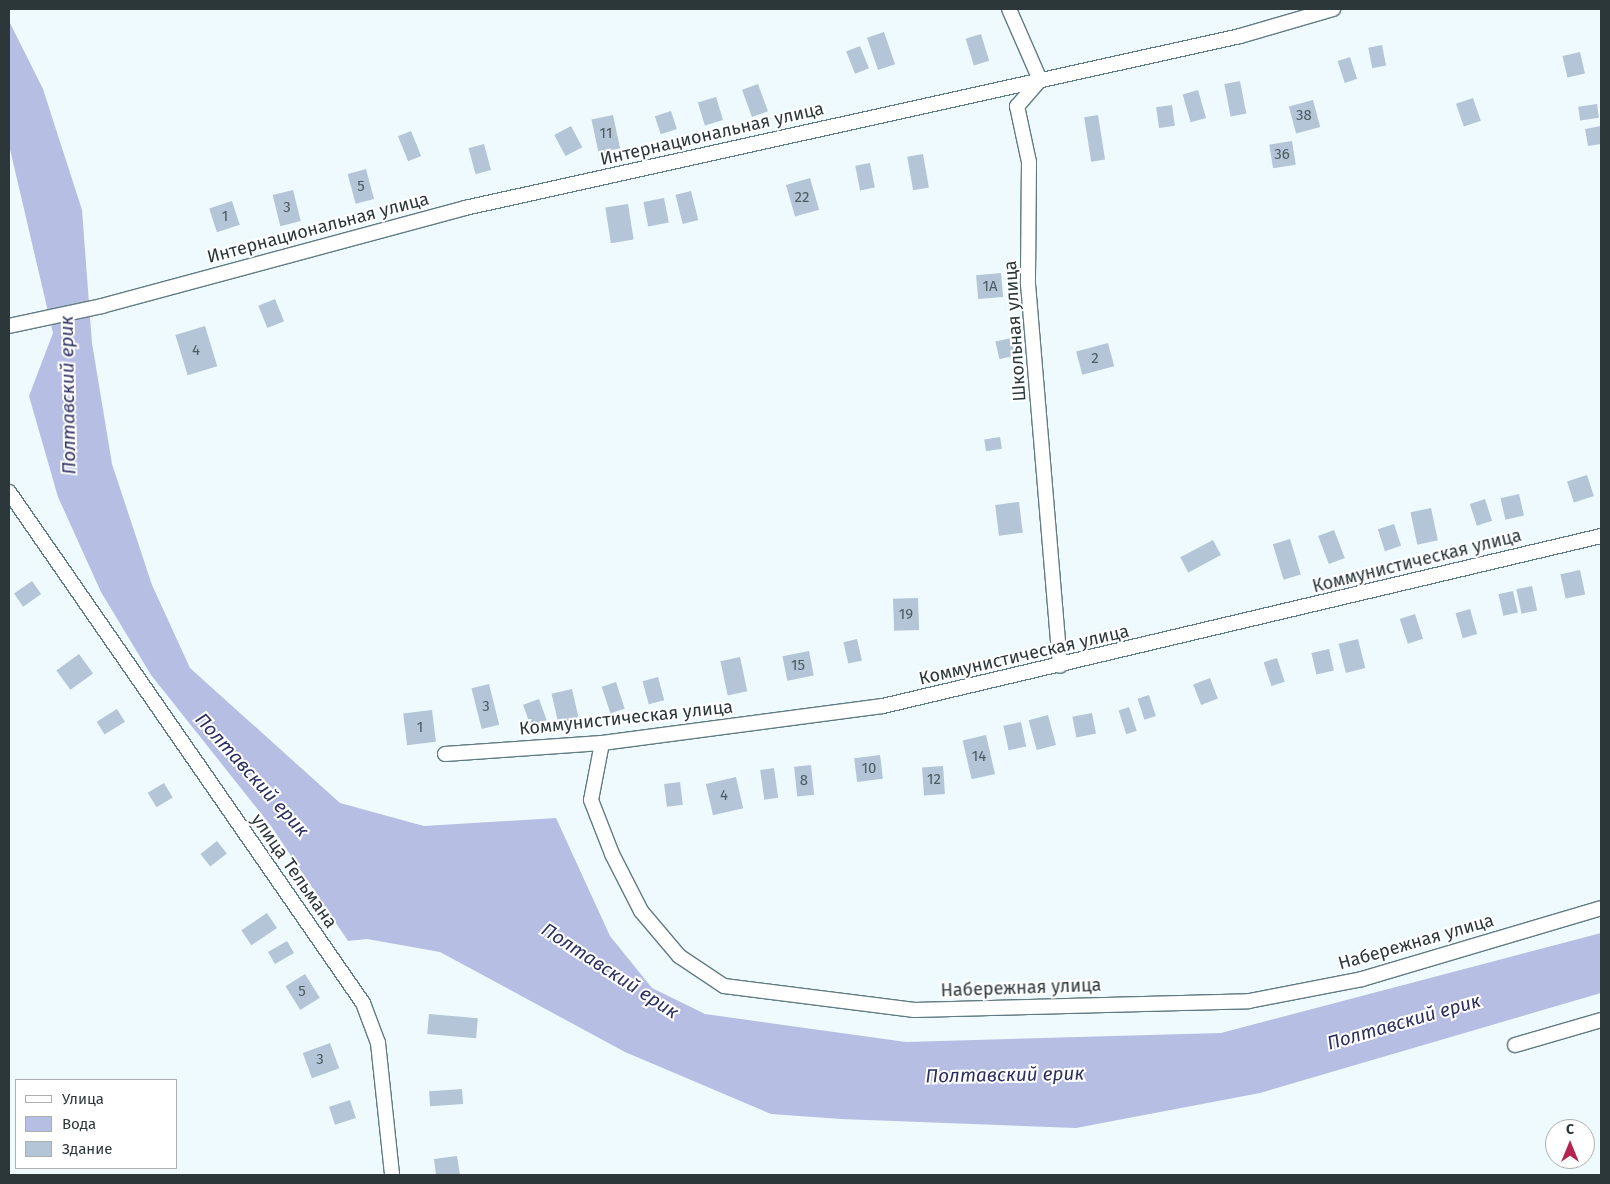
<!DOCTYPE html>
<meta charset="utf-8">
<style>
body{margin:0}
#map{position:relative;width:1610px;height:1184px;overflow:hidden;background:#effafe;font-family:"Fira Sans",sans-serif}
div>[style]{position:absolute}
.water>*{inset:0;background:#b7bee4}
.building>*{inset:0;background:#b3c5d7;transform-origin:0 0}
.roads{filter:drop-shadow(1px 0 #617b82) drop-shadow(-1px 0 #617b82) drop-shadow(0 1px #617b82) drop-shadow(0 -1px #617b82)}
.street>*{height:14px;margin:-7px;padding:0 7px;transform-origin:7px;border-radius:7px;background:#fff}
span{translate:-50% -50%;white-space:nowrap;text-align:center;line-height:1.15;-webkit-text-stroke:4px #fff;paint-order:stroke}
.number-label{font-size:15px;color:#4e5a61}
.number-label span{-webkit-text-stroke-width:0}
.street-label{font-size:18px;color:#2c373a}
.water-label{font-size:19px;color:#2b2f60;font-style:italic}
.frame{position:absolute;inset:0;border:10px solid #2c373a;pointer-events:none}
.legend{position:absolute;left:15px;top:1079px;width:162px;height:90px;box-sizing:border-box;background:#fff;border:1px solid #abafb0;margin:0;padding:6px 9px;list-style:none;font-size:15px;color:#2c373a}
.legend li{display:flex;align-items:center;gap:10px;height:25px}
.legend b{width:25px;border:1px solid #abafb0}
.north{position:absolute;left:1545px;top:1119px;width:50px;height:50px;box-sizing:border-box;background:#fff;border:1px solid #abafb0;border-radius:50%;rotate:0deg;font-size:14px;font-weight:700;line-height:20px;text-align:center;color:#2c373a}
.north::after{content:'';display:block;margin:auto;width:18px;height:22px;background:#b52450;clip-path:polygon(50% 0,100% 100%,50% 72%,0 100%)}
</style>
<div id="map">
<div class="water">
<i style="clip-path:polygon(9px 21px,43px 89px,82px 210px,92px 343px,112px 464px,152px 585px,190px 668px,340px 803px,424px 826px,556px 818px,610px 936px,652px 988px,705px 1014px,906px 1042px,1221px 1033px,1601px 933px,1601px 993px,1260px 1093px,1076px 1128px,841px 1119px,771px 1114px,625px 1052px,440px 952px,367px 939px,348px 941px,271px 826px,151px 675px,101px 592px,58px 497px,29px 396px,53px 333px,9px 145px)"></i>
</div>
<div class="building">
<i style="left:884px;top:32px;width:34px;height:18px;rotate:71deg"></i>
<i style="left:981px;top:34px;width:28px;height:16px;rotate:73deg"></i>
<i style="left:1382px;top:45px;width:21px;height:14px;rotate:79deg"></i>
<i style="left:860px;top:46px;width:24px;height:15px;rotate:68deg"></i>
<i style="left:1580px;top:52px;width:22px;height:18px;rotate:77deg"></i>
<i style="left:1350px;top:57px;width:23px;height:13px;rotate:72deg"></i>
<i style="left:1240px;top:81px;width:33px;height:16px;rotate:79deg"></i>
<i style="left:758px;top:84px;width:29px;height:17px;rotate:70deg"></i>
<i style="left:1198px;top:90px;width:29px;height:16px;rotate:74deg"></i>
<i style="left:716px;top:97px;width:24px;height:19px;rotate:73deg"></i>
<i style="left:1473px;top:98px;width:24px;height:18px;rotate:71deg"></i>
<i style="left:1313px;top:100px;width:28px;height:25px;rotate:75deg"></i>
<i style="left:1597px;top:104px;width:14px;height:19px;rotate:82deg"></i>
<i style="left:1172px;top:105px;width:21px;height:16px;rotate:82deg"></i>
<i style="left:671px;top:111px;width:19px;height:17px;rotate:72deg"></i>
<i style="left:613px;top:115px;width:34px;height:22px;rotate:78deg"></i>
<i style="left:1098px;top:115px;width:45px;height:14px;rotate:81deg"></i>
<i style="left:571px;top:126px;width:24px;height:19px;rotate:62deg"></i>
<i style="clip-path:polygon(1601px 126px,1601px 144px,1588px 146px,1585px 129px)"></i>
<i style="left:411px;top:131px;width:27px;height:14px;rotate:68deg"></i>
<i style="left:1292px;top:141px;width:24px;height:23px;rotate:81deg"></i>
<i style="left:484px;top:144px;width:27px;height:16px;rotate:75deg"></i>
<i style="left:923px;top:154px;width:34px;height:16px;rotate:80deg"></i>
<i style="left:870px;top:163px;width:25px;height:15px;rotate:79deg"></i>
<i style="left:366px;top:169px;width:31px;height:19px;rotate:75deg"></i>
<i style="left:810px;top:178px;width:33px;height:25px;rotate:74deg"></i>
<i style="left:293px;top:190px;width:32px;height:21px;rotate:76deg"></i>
<i style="left:691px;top:191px;width:30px;height:16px;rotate:76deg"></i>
<i style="left:664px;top:198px;width:25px;height:21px;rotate:79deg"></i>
<i style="left:232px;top:201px;width:25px;height:24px;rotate:72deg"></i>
<i style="left:628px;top:204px;width:36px;height:23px;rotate:81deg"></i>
<i style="left:1001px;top:273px;width:24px;height:25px;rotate:85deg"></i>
<i style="left:275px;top:299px;width:24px;height:18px;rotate:68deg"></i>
<i style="left:205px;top:326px;width:42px;height:31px;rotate:73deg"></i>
<i style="left:1011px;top:338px;width:18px;height:16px;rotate:77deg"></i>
<i style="left:1108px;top:343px;width:24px;height:33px;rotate:75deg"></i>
<i style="left:1000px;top:437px;width:12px;height:16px;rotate:81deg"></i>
<i style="left:1587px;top:475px;width:22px;height:21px;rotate:72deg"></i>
<i style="left:1519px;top:494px;width:22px;height:19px;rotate:77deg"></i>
<i style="left:1485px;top:499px;width:23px;height:16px;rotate:72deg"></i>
<i style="left:1019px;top:502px;width:31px;height:24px;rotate:83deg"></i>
<i style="left:1431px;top:508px;width:33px;height:21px;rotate:78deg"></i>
<i style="left:1394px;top:524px;width:23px;height:17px;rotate:72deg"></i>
<i style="left:1334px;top:530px;width:30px;height:17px;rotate:69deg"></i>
<i style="left:1290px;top:539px;width:37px;height:18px;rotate:73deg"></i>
<i style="left:1213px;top:540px;width:17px;height:37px;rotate:62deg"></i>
<i style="left:1580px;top:570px;width:25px;height:20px;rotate:78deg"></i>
<i style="left:32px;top:581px;width:16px;height:22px;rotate:55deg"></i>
<i style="left:1532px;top:586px;width:25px;height:16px;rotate:78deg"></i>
<i style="left:1513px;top:591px;width:22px;height:15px;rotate:77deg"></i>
<i style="left:918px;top:598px;width:32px;height:25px;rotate:88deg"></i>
<i style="left:1470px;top:609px;width:26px;height:15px;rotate:74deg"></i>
<i style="left:1415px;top:614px;width:26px;height:16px;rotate:72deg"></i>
<i style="left:857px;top:639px;width:22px;height:14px;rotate:77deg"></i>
<i style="left:1358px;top:639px;width:30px;height:20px;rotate:76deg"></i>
<i style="left:1329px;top:649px;width:22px;height:18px;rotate:77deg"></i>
<i style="left:809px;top:651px;width:25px;height:27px;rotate:79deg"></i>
<i style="left:79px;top:654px;width:24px;height:28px;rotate:54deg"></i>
<i style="left:740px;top:657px;width:35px;height:20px;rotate:78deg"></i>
<i style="left:1277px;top:658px;width:25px;height:14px;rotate:72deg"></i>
<i style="left:658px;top:677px;width:24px;height:16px;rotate:75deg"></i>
<i style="left:1210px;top:678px;width:22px;height:18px;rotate:69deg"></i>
<i style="left:616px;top:682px;width:28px;height:15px;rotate:72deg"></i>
<i style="left:489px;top:684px;width:42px;height:18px;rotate:76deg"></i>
<i style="left:572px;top:689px;width:31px;height:21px;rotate:77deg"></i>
<i style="left:1149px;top:695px;width:22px;height:12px;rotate:72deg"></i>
<i style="left:539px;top:699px;width:23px;height:17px;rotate:70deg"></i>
<i style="left:1129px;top:707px;width:25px;height:11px;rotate:72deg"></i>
<i style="left:117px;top:709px;width:15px;height:24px;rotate:58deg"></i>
<i style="left:432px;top:710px;width:32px;height:29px;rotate:83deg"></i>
<i style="left:1092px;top:713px;width:21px;height:20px;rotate:79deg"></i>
<i style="left:1048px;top:715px;width:31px;height:20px;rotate:75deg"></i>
<i style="left:1021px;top:722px;width:25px;height:18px;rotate:78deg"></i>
<i style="left:986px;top:735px;width:40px;height:24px;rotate:77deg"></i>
<i style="left:880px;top:755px;width:24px;height:26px;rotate:83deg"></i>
<i style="left:811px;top:765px;width:30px;height:17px;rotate:84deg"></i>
<i style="left:943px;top:766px;width:28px;height:21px;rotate:86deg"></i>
<i style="left:774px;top:768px;width:30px;height:14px;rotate:82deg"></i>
<i style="left:736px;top:777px;width:32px;height:31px;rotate:77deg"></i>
<i style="left:680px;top:782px;width:23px;height:16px;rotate:83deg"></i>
<i style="left:164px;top:783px;width:17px;height:19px;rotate:59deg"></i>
<i style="left:217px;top:841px;width:16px;height:21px;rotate:52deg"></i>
<i style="left:267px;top:913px;width:18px;height:31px;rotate:56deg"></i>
<i style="left:287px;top:941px;width:14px;height:22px;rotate:60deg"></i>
<i style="left:305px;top:974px;width:28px;height:23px;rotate:58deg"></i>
<i style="left:429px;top:1014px;width:49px;height:20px;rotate:5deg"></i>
<i style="left:330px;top:1043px;width:27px;height:29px;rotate:70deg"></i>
<i style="left:462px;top:1089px;width:15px;height:33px;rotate:86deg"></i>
<i style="left:350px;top:1100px;width:19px;height:22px;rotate:72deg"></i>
<i style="clip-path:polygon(457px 1156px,460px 1175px,436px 1175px,434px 1159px)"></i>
</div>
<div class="roads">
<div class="street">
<i style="left:1009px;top:9px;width:77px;rotate:66.4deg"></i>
<i style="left:1040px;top:80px;width:35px;rotate:131deg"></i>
<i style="left:1017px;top:106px;width:57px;rotate:77.9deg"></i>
<i style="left:1029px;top:162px;width:122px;rotate:90.5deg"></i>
<i style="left:1028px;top:284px;width:383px;rotate:85.2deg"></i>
<i style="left:9px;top:326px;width:95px;rotate:-12.1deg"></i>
<i style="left:102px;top:306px;width:376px;rotate:-15.1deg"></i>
<i style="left:465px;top:208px;width:794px;rotate:-12.51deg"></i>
<i style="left:1240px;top:36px;width:97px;rotate:-16.2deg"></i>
<i style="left:9px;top:492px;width:622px;rotate:55.29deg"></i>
<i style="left:363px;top:1003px;width:43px;rotate:69.4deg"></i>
<i style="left:378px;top:1043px;width:133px;rotate:83.9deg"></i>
<i style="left:602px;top:743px;width:58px;rotate:100.9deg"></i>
<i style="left:591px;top:800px;width:58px;rotate:68.7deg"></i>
<i style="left:612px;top:854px;width:64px;rotate:63deg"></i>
<i style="left:641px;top:911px;width:59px;rotate:49.8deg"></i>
<i style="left:679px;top:956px;width:54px;rotate:33.7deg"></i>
<i style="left:724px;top:986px;width:192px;rotate:7.2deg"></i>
<i style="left:914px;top:1010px;width:335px;rotate:-1.5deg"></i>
<i style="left:1249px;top:1001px;width:115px;rotate:-11deg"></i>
<i style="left:1362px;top:979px;width:249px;rotate:-16.5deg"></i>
<i style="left:445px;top:754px;width:157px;rotate:-4deg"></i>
<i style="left:602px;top:743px;width:283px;rotate:-7.5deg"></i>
<i style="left:883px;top:706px;width:738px;rotate:-13.32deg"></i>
<i style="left:1515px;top:1045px;width:90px;rotate:-16.2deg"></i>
</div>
</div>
<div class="number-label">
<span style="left:1304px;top:116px">38</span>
<span style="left:606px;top:134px">11</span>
<span style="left:1282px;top:155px">36</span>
<span style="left:361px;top:187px">5</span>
<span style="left:802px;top:198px">22</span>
<span style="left:287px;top:208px">3</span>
<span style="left:225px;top:217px">1</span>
<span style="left:990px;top:287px">1А</span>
<span style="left:196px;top:351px">4</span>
<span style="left:1095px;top:359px">2</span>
<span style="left:906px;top:615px">19</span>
<span style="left:798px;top:666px">15</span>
<span style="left:486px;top:707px">3</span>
<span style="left:420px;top:728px">1</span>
<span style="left:979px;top:757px">14</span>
<span style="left:869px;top:769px">10</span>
<span style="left:934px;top:780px">12</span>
<span style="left:804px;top:781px">8</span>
<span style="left:724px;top:796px">4</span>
<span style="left:302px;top:992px">5</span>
<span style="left:320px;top:1060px">3</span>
</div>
<div class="street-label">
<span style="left:712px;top:134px;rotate:-13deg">Интернациональная улица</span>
<span style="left:318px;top:228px;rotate:-15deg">Интернациональная улица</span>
<span style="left:1015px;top:331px;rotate:-94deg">Школьная улица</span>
<span style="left:1417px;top:561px;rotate:-14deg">Коммунистическая улица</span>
<span style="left:1024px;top:655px;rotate:-13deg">Коммунистическая улица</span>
<span style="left:626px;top:718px;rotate:-6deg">Коммунистическая улица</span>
<span style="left:294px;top:871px;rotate:55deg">улица Тельмана</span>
<span style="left:1416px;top:942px;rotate:-16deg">Набережная улица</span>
<span style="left:1021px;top:988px;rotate:-2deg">Набережная улица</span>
</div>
<div class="water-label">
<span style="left:68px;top:395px;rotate:-91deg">Полтавский ерик</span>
<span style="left:252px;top:775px;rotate:48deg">Полтавский ерик</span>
<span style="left:610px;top:971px;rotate:33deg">Полтавский ерик</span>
<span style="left:1404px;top:1022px;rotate:-16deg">Полтавский ерик</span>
<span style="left:1005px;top:1075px;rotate:-1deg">Полтавский ерик</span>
</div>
<div class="frame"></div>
<ul class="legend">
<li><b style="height:6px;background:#fff"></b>Улица</li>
<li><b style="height:14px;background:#b7bee4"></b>Вода</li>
<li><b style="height:14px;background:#b3c5d7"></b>Здание</li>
</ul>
<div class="north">С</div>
</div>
